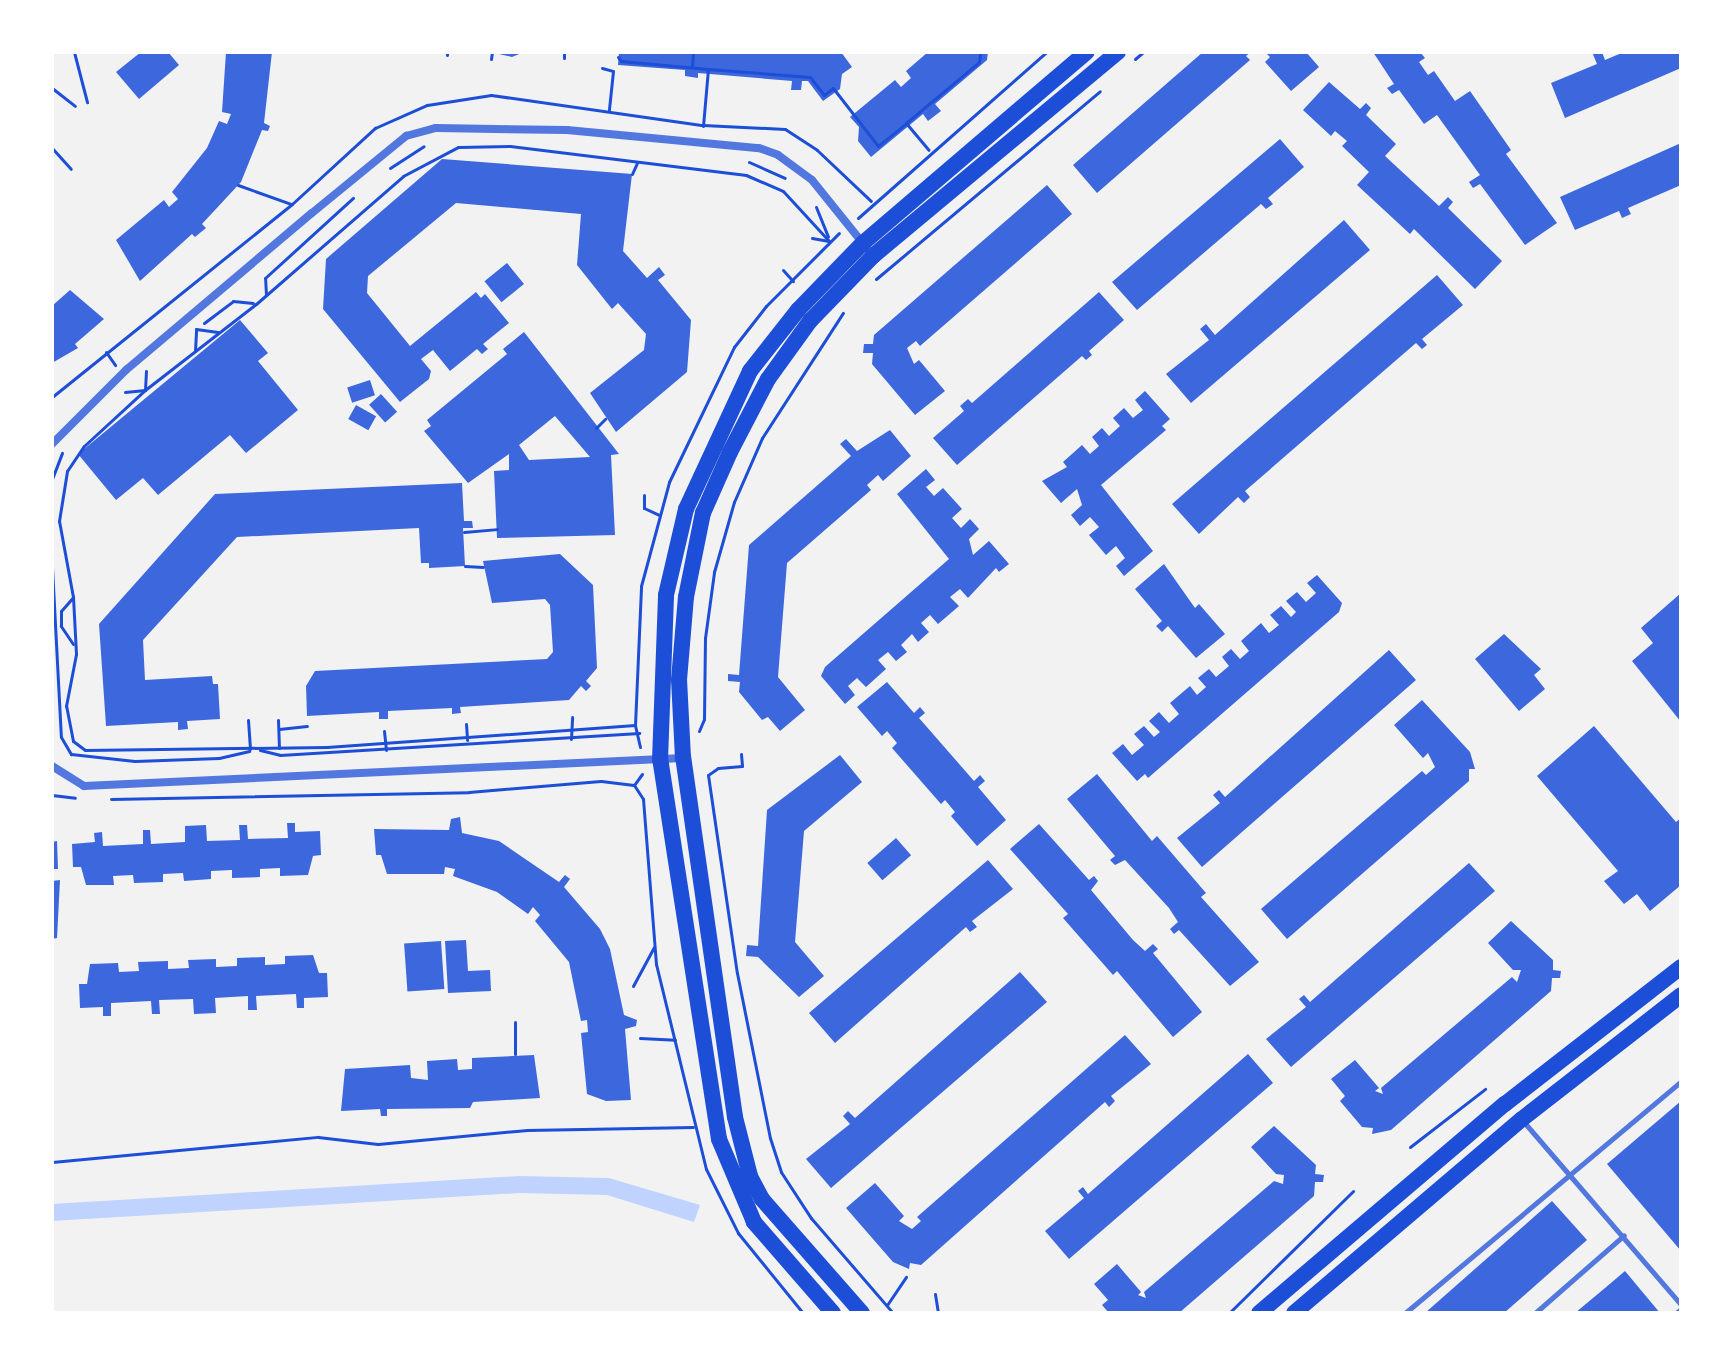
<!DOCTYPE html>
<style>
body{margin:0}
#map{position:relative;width:1733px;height:1365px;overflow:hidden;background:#f2f2f2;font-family:"Varela Round",sans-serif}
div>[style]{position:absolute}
.water>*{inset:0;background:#bfd3fe}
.building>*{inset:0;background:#3d67dc;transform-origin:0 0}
.path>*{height:3px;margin:-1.5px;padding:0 1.5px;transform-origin:1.5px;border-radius:1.5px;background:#1d4ed8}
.service>*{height:5px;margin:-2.5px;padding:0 2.5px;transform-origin:2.5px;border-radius:2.5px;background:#5277de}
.minor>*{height:8px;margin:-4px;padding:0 4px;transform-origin:4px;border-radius:4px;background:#5277de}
.secondary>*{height:16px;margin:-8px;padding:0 8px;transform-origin:8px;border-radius:8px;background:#1d4ed8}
span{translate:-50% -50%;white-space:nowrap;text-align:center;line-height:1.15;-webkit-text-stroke:8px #fff;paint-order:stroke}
.frame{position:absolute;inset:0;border:54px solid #fff;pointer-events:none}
</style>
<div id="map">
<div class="water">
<i style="clip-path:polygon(520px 1176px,609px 1178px,700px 1205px,694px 1222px,607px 1195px,520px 1193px,52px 1221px,52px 1204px)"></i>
</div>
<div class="building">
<i style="clip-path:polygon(141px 52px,168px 52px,179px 65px,139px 99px,116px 72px)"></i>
<i style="clip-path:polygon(226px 52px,272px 52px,264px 123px,270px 126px,268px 131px,262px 130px,241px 182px,202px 224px,206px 228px,195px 237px,192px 234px,140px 281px,116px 240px,164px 200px,169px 207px,178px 199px,172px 192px,207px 148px,219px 121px,227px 124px,231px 114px,222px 112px)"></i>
<i style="clip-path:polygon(490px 52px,524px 52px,512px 57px)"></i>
<i style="clip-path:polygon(619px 52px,841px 52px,852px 67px,842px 74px,840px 89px,823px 101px,808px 81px,802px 81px,801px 90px,791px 90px,792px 81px,698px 73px,698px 78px,685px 76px,685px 70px,618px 65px)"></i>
<i style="clip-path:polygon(928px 52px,988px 52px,987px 60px,935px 104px,941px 111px,928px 121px,923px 114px,871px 157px,858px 141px,859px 127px,850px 117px,895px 80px,901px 87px,911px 78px,906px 71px)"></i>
<i style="clip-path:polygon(1203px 52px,1251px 52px,1246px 56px,1250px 60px,1097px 193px,1073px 165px)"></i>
<i style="clip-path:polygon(1265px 52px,1306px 52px,1319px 67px,1291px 91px,1265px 62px,1270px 57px)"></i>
<i style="clip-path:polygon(1373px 52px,1420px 52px,1425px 58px,1419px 62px,1428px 75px,1434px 71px,1455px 101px,1470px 91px,1511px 150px,1506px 154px,1557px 223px,1525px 245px,1480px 184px,1473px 188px,1469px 182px,1480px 175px,1437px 115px,1424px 124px,1399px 90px,1392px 94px,1387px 88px,1394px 84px)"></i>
<i style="clip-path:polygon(1592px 52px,1602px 52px,1605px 60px,1624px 52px,1681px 52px,1681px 68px,1565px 118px,1551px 83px,1597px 64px)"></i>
<i style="clip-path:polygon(1329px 82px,1360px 109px,1366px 103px,1371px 108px,1366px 115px,1396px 144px,1385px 156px,1439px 206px,1448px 197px,1453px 202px,1448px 208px,1502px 261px,1475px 289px,1414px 229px,1410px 234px,1357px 185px,1369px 172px,1342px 146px,1347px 141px,1335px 131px,1331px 136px,1303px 110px)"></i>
<i style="clip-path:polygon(1280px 139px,1304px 167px,1268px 198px,1273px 204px,1266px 209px,1261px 204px,1137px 310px,1112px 282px)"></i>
<i style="clip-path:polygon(1681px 143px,1681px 185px,1628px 208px,1631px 214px,1622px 218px,1619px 211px,1575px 230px,1560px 197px)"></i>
<i style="clip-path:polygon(442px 159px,632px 174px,623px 251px,647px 278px,659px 267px,665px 275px,658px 280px,691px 320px,687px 372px,616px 432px,590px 393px,644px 350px,646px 334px,618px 303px,612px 309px,577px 265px,581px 214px,456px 203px,368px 276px,367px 293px,410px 346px,476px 292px,481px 298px,485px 294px,509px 323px,483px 344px,488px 349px,482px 354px,477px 349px,450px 371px,433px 350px,421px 359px,431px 371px,429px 379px,400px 402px,323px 309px,326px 259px)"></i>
<i style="clip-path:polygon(1047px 185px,1072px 214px,920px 346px,916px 341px,907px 348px,914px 364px,919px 360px,945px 391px,915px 415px,872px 364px,873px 353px,863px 353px,864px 344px,873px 344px,874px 335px)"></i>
<i style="clip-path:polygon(1344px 220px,1370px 250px,1191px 403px,1166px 374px,1209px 340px,1200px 329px,1206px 324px,1215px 335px)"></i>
<i style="left:507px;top:263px;width:27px;height:29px;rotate:51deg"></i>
<i style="clip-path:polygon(1437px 275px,1463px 305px,1422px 339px,1427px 345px,1422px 349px,1416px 343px,1245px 491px,1250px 497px,1244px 503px,1238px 497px,1199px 534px,1172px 504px)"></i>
<i style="clip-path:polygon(70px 290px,104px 319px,75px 344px,78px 348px,52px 363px,52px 306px)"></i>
<i style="clip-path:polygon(1099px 292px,1124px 320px,1089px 351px,1092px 355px,1086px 360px,1082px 356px,957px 465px,933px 438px,964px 411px,960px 406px,968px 399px,972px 403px)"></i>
<i style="clip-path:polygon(240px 320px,268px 353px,258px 361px,298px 410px,246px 453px,230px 435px,158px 495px,143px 478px,116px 500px,78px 454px)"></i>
<i style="clip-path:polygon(evenodd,524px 332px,619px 454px,611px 455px,615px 535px,497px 538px,494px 471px,509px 470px,509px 454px,468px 483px,424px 431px,431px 426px,427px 420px,507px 354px,503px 349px,524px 332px,555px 416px,590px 457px,529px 460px,519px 445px,555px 416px)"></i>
<i style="left:370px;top:380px;width:16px;height:24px;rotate:72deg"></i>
<i style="clip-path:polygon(1145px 391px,1170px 419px,1162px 426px,1166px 430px,1101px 485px,1153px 551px,1124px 576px,1116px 566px,1125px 558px,1116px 546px,1106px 555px,1089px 535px,1099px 527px,1090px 517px,1080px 526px,1071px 515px,1082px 505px,1077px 489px,1061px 503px,1042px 481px,1067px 467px,1063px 462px,1082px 445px,1090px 454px,1099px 446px,1092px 437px,1102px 428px,1109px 436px,1120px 426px,1113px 418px,1124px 408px,1133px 418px,1143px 410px,1135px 400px)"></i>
<i style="left:381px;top:394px;width:24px;height:16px;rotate:48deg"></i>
<i style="left:356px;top:405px;width:23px;height:16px;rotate:29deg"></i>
<i style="clip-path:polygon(890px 430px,911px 456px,883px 481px,878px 475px,867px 485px,871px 490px,787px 563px,778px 677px,805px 710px,780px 731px,768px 717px,762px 720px,739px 692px,740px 682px,728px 681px,728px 674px,739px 675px,749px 545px,851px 456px,840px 444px,846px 439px,857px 451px)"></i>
<i style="clip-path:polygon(926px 469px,935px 480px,926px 487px,934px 496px,943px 488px,962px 509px,952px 518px,961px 528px,970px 519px,979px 529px,969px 539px,973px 555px,989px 541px,1009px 564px,999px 572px,996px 568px,968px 598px,960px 589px,950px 597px,959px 606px,938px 624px,930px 615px,921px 623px,929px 632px,918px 642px,912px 634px,901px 645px,907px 652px,896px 661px,888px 652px,878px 660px,886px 669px,866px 687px,857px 678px,848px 686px,855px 695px,845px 704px,821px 676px,825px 667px,949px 559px,897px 494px)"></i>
<i style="clip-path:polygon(462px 483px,464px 521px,472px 521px,473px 528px,463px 528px,465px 566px,429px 568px,429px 563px,421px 563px,419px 528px,237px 537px,143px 640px,145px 680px,212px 676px,213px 684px,218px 684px,220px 719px,187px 721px,188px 729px,178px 730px,178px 722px,106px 726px,99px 624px,215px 494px)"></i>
<i style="clip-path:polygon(560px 554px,593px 585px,597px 668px,586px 681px,591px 686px,586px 691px,581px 686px,569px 700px,460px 707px,461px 713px,452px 714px,452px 708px,388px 711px,388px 719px,379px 719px,379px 712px,307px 716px,306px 686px,315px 671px,547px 659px,553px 652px,550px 605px,545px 599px,492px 603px,483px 561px)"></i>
<i style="clip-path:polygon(1164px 564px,1195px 608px,1199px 604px,1225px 634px,1196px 658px,1168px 626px,1162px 632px,1156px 626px,1162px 621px,1135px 589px)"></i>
<i style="clip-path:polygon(1317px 575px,1342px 603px,1339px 612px,1148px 778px,1145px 774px,1137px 781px,1112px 753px,1123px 744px,1132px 755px,1144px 745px,1134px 734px,1144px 726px,1154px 737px,1160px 732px,1149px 721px,1159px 712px,1169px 723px,1179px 714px,1170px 703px,1190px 686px,1197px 695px,1206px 687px,1198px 678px,1209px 669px,1216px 677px,1229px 666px,1222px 657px,1231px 649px,1240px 659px,1249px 651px,1241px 641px,1261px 623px,1269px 633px,1279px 625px,1270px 615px,1281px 606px,1291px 617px,1296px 612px,1286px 601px,1297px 592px,1306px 602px,1316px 593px,1307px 583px)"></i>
<i style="clip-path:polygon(1681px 593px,1681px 722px,1632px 661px,1653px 643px,1641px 628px)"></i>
<i style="clip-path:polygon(1504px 634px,1541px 669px,1534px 675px,1545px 689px,1519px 711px,1475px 659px)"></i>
<i style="clip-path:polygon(1389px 650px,1416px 680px,1202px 867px,1177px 838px,1220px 803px,1213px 795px,1219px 790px,1225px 797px)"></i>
<i style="clip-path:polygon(887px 682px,914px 713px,920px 707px,925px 713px,919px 718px,974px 781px,980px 775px,985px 781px,978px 787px,1006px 820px,977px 846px,951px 816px,955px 812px,945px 800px,941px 804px,892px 748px,897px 743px,887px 731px,882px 736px,857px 707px)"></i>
<i style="clip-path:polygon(1422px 700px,1470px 752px,1475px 769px,1469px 769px,1469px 781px,1287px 939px,1261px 909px,1422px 771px,1426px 775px,1435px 767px,1428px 753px,1423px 758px,1394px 725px)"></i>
<i style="clip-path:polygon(1594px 726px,1676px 822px,1681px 818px,1681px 885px,1650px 911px,1637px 894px,1624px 904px,1604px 881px,1618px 871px,1537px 776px)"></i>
<i style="clip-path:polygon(840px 755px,862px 782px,804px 831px,795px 942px,824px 976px,799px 997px,758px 957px,746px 956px,747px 945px,758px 946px,767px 810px)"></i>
<i style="clip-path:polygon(1097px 774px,1152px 841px,1157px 836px,1206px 893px,1201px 897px,1259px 962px,1230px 986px,1179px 930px,1174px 934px,1170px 929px,1178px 922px,1169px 908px,1125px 860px,1115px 865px,1110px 860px,1115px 856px,1067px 799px)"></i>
<i style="clip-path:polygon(460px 817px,462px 833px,499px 841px,559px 882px,565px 875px,570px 879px,564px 887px,600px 929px,610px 949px,624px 1015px,637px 1020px,636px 1026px,625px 1029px,631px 1100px,606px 1101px,587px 1094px,581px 1033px,588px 1032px,587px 1020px,581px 1021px,569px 962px,535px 921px,540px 915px,533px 907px,528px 914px,497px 892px,453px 876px,455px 869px,445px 867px,444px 874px,387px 874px,381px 855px,376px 855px,374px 829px,449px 830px,451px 819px)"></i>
<i style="clip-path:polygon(287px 823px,295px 823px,295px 832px,320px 831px,321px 855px,313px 856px,308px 875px,280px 876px,280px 868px,260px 869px,260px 877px,232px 878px,232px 870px,211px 871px,211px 879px,184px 881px,183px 873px,163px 874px,163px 882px,134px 883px,133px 875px,113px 876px,114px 885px,86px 885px,81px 867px,73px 867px,72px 844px,95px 842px,94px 833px,102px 832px,103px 846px,143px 844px,143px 830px,150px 830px,151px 844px,185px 842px,185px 826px,206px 825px,207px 841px,240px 840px,239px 825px,247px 825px,248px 839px,288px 838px)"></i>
<i style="clip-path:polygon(1039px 824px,1089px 880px,1094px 876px,1098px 881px,1091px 890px,1133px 940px,1145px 951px,1153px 944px,1158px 949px,1153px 953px,1202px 1012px,1173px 1037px,1117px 971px,1113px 975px,1063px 918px,1068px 914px,1010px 849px)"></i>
<i style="left:896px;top:838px;width:23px;height:38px;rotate:49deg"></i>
<i style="clip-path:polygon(57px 841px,58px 869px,52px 869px,52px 842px)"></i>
<i style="clip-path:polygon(988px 860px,1013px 889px,972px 921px,977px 927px,970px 932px,966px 927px,835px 1043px,809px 1013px)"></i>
<i style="clip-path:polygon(1469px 863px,1495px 891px,1291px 1067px,1266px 1039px,1306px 1007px,1299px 999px,1304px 995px,1310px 1002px)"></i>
<i style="clip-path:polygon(60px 880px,57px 938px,52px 939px,52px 881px)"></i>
<i style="clip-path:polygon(1511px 921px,1553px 960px,1553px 970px,1561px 971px,1560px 978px,1552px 978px,1551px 991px,1391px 1130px,1372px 1134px,1373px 1128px,1362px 1127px,1340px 1101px,1345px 1096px,1331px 1079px,1355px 1060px,1379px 1088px,1375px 1091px,1383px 1094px,1381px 1088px,1512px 977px,1517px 982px,1521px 970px,1513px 970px,1488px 943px)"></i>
<i style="clip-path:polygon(466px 940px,468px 971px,490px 970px,491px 991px,448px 993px,445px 941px)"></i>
<i style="left:441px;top:941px;width:48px;height:37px;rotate:86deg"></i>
<i style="clip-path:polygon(313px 955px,319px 973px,327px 973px,328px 997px,304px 998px,304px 1008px,297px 1008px,296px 994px,256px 996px,257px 1010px,248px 1010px,248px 996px,215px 998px,216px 1013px,194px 1014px,193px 999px,159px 1000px,160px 1014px,152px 1014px,151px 1001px,111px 1003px,111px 1016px,103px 1016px,103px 1007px,80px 1008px,79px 984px,87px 984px,90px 964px,118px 963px,119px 972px,139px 971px,138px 962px,168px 961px,168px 969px,189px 968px,188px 960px,216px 959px,216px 967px,237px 966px,237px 958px,265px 957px,265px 965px,285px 964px,285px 956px)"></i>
<i style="clip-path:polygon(1020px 972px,1047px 1002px,831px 1188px,806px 1159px,850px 1124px,843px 1116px,848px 1111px,855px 1118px)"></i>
<i style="clip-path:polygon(1125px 1035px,1151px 1064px,1111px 1096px,1115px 1101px,1109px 1107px,1105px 1102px,921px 1265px,910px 1263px,909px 1269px,893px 1262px,846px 1208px,875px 1183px,904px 1216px,899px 1221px,912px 1229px,921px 1221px,917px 1217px)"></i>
<i style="clip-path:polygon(1248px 1054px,1273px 1083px,1069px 1259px,1045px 1231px,1084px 1198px,1078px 1191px,1083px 1187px,1088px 1194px)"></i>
<i style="clip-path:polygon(534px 1055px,540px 1098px,473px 1102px,470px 1108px,387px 1109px,387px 1116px,381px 1116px,380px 1109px,341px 1111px,345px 1069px,410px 1065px,411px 1078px,428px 1080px,427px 1061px,457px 1059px,458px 1070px,472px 1069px,472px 1058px)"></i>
<i style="clip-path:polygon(1681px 1101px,1681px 1251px,1607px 1164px)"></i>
<i style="clip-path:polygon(1274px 1126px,1316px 1165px,1315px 1174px,1324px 1175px,1323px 1182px,1315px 1182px,1314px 1196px,1179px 1313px,1109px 1313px,1102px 1305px,1108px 1300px,1094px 1284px,1117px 1264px,1141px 1292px,1138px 1295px,1146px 1298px,1144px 1292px,1274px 1181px,1283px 1184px,1284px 1175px,1276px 1174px,1251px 1147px)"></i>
<i style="clip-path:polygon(1552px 1201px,1587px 1240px,1504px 1313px,1425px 1313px)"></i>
<i style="clip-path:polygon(1625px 1271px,1660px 1313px,1575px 1313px,1605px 1288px)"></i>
</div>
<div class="path">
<i style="left:74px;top:52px;width:52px;rotate:75.4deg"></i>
<i style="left:447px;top:55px;width:3px;rotate:-90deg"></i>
<i style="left:618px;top:57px;width:5px;rotate:53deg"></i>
<i style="left:621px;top:61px;width:87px;rotate:5.3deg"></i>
<i style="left:564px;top:58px;width:6px;rotate:-90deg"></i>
<i style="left:491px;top:59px;width:7px;rotate:-82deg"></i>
<i style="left:1135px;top:59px;width:11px;rotate:-41deg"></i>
<i style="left:692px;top:67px;width:15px;rotate:-86deg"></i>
<i style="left:602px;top:68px;width:11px;rotate:15deg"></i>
<i style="left:613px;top:71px;width:39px;rotate:96deg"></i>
<i style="left:52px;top:88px;width:29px;rotate:38deg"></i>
<i style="left:906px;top:123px;width:95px;rotate:-39.9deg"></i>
<i style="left:979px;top:62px;width:10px;rotate:-84deg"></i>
<i style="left:703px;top:126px;width:57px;rotate:-85deg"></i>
<i style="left:708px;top:69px;width:102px;rotate:4.5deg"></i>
<i style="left:810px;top:77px;width:23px;rotate:52deg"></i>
<i style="left:824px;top:95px;width:11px;rotate:-38deg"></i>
<i style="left:833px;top:88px;width:73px;rotate:52.2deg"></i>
<i style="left:878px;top:146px;width:36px;rotate:-39deg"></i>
<i style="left:906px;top:123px;width:35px;rotate:50deg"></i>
<i style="left:52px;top:148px;width:28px;rotate:48deg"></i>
<i style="left:749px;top:162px;width:39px;rotate:24deg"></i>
<i style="left:390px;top:168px;width:40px;rotate:-32.9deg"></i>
<i style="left:632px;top:174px;width:12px;rotate:-66deg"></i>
<i style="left:238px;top:185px;width:56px;rotate:19.7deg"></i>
<i style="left:816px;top:207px;width:32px;rotate:68deg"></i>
<i style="left:858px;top:218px;width:251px;rotate:-41.4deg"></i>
<i style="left:812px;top:238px;width:17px;rotate:10deg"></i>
<i style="left:783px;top:270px;width:15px;rotate:48deg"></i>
<i style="left:876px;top:279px;width:292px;rotate:-40deg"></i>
<i style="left:266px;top:295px;width:17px;rotate:-93deg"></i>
<i style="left:265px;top:278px;width:119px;rotate:-42.3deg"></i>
<i style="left:204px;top:323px;width:36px;rotate:-37deg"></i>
<i style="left:233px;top:301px;width:20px;rotate:6deg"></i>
<i style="left:195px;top:351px;width:22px;rotate:-87deg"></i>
<i style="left:196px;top:329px;width:22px;rotate:8deg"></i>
<i style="left:106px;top:352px;width:16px;rotate:55deg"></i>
<i style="left:125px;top:392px;width:20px;rotate:-6deg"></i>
<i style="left:145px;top:390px;width:19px;rotate:-87deg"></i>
<i style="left:52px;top:397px;width:308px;rotate:-38.8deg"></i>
<i style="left:292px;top:204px;width:113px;rotate:-42.5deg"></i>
<i style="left:375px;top:128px;width:57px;rotate:-23.9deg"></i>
<i style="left:427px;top:105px;width:65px;rotate:-8.9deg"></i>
<i style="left:491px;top:95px;width:214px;rotate:8.1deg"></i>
<i style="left:703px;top:125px;width:82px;rotate:2.8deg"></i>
<i style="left:785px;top:129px;width:38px;rotate:33deg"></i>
<i style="left:817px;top:150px;width:74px;rotate:43.4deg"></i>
<i style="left:596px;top:428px;width:13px;rotate:-45deg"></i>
<i style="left:52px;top:479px;width:28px;rotate:-69deg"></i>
<i style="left:644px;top:495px;width:13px;rotate:90deg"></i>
<i style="left:644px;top:508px;width:17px;rotate:25deg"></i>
<i style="left:464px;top:532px;width:33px;rotate:-5deg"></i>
<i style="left:465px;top:566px;width:18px;rotate:3deg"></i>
<i style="left:52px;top:567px;width:170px;rotate:87deg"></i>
<i style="left:61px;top:737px;width:20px;rotate:60deg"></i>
<i style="left:71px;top:754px;width:64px;rotate:6.2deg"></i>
<i style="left:135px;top:761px;width:84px;rotate:-2deg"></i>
<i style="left:219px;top:758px;width:31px;rotate:-13deg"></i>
<i style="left:73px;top:644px;width:22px;rotate:-124deg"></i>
<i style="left:61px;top:626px;width:15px;rotate:-90deg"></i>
<i style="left:61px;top:611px;width:18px;rotate:-49deg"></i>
<i style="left:248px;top:720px;width:29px;rotate:86deg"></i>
<i style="left:278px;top:720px;width:28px;rotate:88deg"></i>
<i style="left:466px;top:724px;width:16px;rotate:86deg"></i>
<i style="left:635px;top:725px;width:309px;rotate:175.9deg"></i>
<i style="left:327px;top:747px;width:242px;rotate:179.3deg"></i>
<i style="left:85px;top:750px;width:15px;rotate:-143deg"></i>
<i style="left:73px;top:741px;width:36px;rotate:-101deg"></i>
<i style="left:66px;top:706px;width:53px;rotate:-79.1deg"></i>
<i style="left:76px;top:654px;width:57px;rotate:-93deg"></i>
<i style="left:73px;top:597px;width:77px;rotate:-100.4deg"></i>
<i style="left:59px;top:521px;width:51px;rotate:-80.9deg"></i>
<i style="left:67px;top:471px;width:30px;rotate:-56deg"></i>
<i style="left:84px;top:446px;width:83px;rotate:-42.6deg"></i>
<i style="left:145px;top:390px;width:140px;rotate:-37.8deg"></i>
<i style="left:256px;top:304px;width:195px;rotate:-41deg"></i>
<i style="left:403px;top:176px;width:62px;rotate:-27.8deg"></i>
<i style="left:458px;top:147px;width:52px;rotate:-1.1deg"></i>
<i style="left:510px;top:146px;width:238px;rotate:7deg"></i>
<i style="left:746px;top:175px;width:40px;rotate:23.4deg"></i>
<i style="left:783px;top:191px;width:68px;rotate:47.4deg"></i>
<i style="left:279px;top:729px;width:28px;rotate:-6deg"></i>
<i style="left:384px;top:731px;width:19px;rotate:84deg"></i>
<i style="left:699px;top:731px;width:13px;rotate:-67deg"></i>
<i style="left:704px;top:719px;width:81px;rotate:-89.3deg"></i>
<i style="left:705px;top:638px;width:67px;rotate:-82.2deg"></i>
<i style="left:714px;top:572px;width:73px;rotate:-74.1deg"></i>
<i style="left:734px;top:502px;width:70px;rotate:-66.4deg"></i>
<i style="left:762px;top:438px;width:149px;rotate:-57.1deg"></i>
<i style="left:571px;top:739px;width:22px;rotate:-87deg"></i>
<i style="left:640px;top:747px;width:23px;rotate:-103deg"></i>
<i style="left:635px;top:725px;width:139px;rotate:-87.5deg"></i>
<i style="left:641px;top:586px;width:108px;rotate:-74.9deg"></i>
<i style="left:669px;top:482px;width:150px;rotate:-64.3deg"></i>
<i style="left:734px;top:347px;width:52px;rotate:-52deg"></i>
<i style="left:766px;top:306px;width:103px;rotate:-45deg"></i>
<i style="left:260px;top:750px;width:21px;rotate:14deg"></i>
<i style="left:280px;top:755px;width:360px;rotate:-3.5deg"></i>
<i style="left:741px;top:754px;width:12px;rotate:85deg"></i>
<i style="left:742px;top:766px;width:24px;rotate:175deg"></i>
<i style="left:718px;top:768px;width:12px;rotate:145deg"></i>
<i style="left:708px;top:775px;width:200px;rotate:81.7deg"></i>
<i style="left:737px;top:973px;width:168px;rotate:78.7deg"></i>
<i style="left:770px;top:1138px;width:36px;rotate:72deg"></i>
<i style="left:781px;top:1172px;width:55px;rotate:56.9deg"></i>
<i style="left:811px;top:1218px;width:125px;rotate:49.2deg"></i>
<i style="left:642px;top:774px;width:14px;rotate:126deg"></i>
<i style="left:634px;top:785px;width:17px;rotate:57deg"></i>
<i style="left:643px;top:799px;width:166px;rotate:85.5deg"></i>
<i style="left:656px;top:964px;width:211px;rotate:76.3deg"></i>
<i style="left:706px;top:1169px;width:72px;rotate:63.4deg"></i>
<i style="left:738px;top:1233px;width:103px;rotate:50.9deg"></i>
<i style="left:52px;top:795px;width:23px;rotate:7deg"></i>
<i style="left:111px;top:799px;width:358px;rotate:-1.1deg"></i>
<i style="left:469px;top:792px;width:132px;rotate:-4.8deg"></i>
<i style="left:601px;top:781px;width:33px;rotate:7deg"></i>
<i style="left:633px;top:986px;width:44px;rotate:-61.7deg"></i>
<i style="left:515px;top:1022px;width:32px;rotate:90deg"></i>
<i style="left:640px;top:1038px;width:35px;rotate:3deg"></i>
<i style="left:1410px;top:1147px;width:95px;rotate:-37.7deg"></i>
<i style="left:52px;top:1162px;width:267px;rotate:-5.4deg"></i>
<i style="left:318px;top:1137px;width:60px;rotate:6.7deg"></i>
<i style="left:378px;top:1144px;width:150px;rotate:-5.4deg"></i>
<i style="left:527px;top:1130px;width:166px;rotate:-1deg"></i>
<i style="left:935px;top:1294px;width:19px;rotate:81deg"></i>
<i style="left:887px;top:1305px;width:34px;rotate:-56deg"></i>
<i style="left:1229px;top:1313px;width:174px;rotate:-44.5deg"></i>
</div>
<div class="service">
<i style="left:1523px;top:1121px;width:243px;rotate:49.3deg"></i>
<i style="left:1405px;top:1313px;width:361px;rotate:-40deg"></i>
<i style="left:1535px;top:1313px;width:118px;rotate:-41.2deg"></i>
<i style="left:1676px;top:1313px;width:6px;rotate:-39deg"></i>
</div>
<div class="minor">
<i style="left:52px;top:444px;width:105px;rotate:-45deg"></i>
<i style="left:126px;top:370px;width:243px;rotate:-40.2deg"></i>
<i style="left:312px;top:213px;width:122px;rotate:-39.3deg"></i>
<i style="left:406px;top:136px;width:31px;rotate:-15deg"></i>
<i style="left:436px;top:128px;width:131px;rotate:0.9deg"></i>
<i style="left:567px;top:130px;width:193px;rotate:5.4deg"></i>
<i style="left:759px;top:148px;width:20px;rotate:20deg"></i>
<i style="left:778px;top:155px;width:42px;rotate:36.3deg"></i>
<i style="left:812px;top:180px;width:97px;rotate:51.2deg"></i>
<i style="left:52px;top:766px;width:38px;rotate:32deg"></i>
<i style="left:84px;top:786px;width:600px;rotate:-2.68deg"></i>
</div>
<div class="secondary">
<i style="left:833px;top:1313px;width:121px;rotate:-131deg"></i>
<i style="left:754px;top:1222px;width:90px;rotate:-112.9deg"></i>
<i style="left:719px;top:1139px;width:384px;rotate:-98.8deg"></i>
<i style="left:660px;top:760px;width:165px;rotate:-87.9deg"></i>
<i style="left:666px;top:595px;width:88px;rotate:-76.9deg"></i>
<i style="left:686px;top:509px;width:152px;rotate:-65.1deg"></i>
<i style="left:750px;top:371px;width:78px;rotate:-51.8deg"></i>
<i style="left:798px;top:310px;width:93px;rotate:-45.9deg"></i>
<i style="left:863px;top:243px;width:294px;rotate:-40.5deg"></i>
<i style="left:862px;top:1313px;width:152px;rotate:-131.3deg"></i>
<i style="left:762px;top:1199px;width:26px;rotate:-118deg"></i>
<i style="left:750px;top:1176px;width:61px;rotate:-104.3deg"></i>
<i style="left:735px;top:1117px;width:363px;rotate:-98.2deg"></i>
<i style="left:683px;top:758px;width:78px;rotate:-92.9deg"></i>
<i style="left:679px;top:680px;width:83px;rotate:-85.2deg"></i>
<i style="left:686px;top:597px;width:86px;rotate:-78.6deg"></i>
<i style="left:703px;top:513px;width:67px;rotate:-66.1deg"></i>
<i style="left:730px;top:452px;width:82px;rotate:-62.5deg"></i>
<i style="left:768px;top:379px;width:72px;rotate:-54.1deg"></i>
<i style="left:810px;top:321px;width:91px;rotate:-45.9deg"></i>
<i style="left:873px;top:256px;width:319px;rotate:-39.8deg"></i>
<i style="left:1259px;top:1313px;width:323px;rotate:-40.4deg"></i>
<i style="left:1505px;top:1104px;width:223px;rotate:-37.9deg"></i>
<i style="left:1294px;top:1313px;width:299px;rotate:-40.4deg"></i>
<i style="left:1522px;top:1119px;width:202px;rotate:-37.9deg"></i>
</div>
<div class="frame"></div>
</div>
